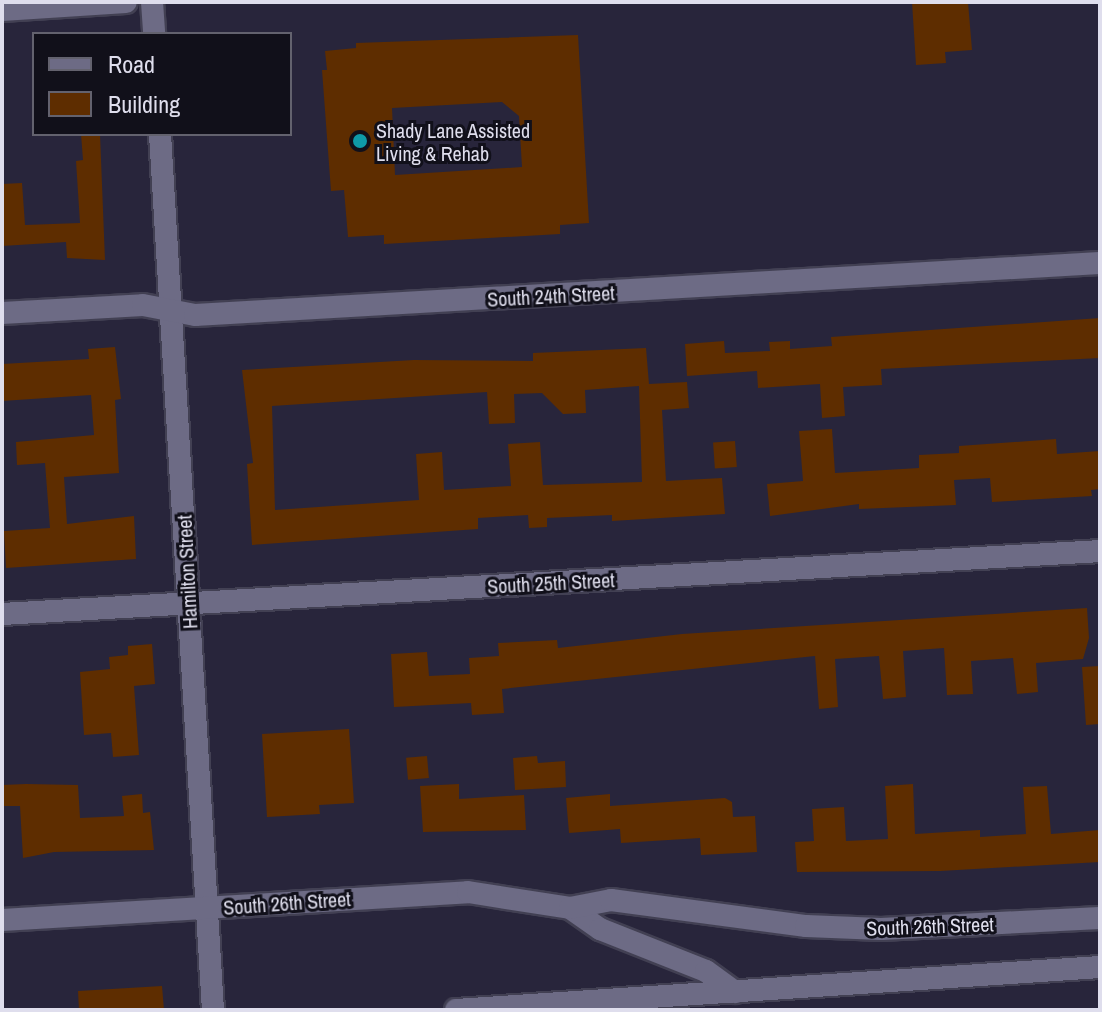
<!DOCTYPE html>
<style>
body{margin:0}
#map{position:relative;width:1102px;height:1012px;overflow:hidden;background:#28253b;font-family:"Archivo Narrow",sans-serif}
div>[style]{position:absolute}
.building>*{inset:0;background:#5e2d00;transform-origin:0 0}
.roads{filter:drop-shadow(2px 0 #424053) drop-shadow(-2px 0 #424053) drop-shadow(0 2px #424053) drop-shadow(0 -2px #424053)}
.minor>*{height:22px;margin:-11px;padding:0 11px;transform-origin:11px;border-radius:11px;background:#6d6b85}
.dots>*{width:22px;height:22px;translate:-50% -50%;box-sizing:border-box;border:4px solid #11101a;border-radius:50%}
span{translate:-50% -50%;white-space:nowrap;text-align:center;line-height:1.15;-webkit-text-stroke:6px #11101a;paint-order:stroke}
.poi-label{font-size:20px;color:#dfdeed}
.left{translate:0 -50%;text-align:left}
.street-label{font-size:20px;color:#dfdeed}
.frame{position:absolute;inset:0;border:4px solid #dfdeed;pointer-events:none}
.legend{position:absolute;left:32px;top:32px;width:260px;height:104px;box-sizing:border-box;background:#11101a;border:2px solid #63626e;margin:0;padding:10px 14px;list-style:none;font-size:24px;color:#dfdeed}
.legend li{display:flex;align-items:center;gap:16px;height:40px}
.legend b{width:40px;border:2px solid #63626e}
</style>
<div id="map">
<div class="building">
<i style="clip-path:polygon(912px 2px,968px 2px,972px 50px,945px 52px,946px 63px,916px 65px)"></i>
<i style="clip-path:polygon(evenodd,578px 35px,589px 223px,560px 225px,560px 234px,384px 244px,384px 235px,348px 237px,344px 190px,331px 191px,322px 70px,327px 70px,325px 51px,356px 48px,356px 43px,578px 35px,502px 102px,519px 116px,522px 167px,395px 175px,392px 108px,502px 102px)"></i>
<i style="clip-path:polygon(81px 134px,100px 134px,105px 260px,67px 258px,66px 242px,2px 246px,2px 184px,22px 183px,25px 225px,80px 223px,76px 161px,83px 160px)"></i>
<i style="clip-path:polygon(1100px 318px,1100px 358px,881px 369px,882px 385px,843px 387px,845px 416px,822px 418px,820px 384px,758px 388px,757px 371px,687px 376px,685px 344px,724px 341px,725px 353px,770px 351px,769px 342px,790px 341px,790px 349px,832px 346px,831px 337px)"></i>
<i style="clip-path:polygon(115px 347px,121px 399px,115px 400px,119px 473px,64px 477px,67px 524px,134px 516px,136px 559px,6px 568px,4px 531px,50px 528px,45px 463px,17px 465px,16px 442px,94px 435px,91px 395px,2px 401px,2px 364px,89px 359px,88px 349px)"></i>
<i style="clip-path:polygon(evenodd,646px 348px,649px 384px,687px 382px,689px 408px,662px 410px,666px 481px,722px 478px,725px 514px,612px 521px,612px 515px,547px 518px,547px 527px,529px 528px,528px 515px,478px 518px,478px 529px,252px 545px,247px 464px,253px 463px,242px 370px,414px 360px,533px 361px,533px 353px,646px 348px,639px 386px,642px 482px,543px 485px,540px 442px,508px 444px,511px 486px,444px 490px,442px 452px,416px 454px,419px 500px,275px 510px,272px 406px,487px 392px,489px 424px,515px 423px,514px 394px,542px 393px,563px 414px,586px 413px,585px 390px,639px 386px)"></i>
<i style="clip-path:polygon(832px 429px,835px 473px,919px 468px,919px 455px,959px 453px,959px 446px,1056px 439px,1057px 454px,1100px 451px,1100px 489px,1091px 490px,1092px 496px,992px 502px,990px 478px,954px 480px,956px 505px,859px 509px,859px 504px,770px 516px,767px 484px,803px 481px,799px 431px)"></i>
<i style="left:735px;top:441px;width:26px;height:22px;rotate:86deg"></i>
<i style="clip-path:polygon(1087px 608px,1089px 638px,1083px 659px,1036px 663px,1038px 692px,1017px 694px,1013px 658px,971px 661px,973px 694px,947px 695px,944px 648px,903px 651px,906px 697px,883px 699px,879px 656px,835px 659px,838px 707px,819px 709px,815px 656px,502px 689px,504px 713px,472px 715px,471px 703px,394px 707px,391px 654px,427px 652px,429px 676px,470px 674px,469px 658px,499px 656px,498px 643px,557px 640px,558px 648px,682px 634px)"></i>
<i style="clip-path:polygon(152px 644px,155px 684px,134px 686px,139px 755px,113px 757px,111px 733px,84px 735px,80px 672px,110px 669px,109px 657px,128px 655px,128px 646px)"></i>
<i style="clip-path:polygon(1100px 666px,1100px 724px,1086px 725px,1082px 667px)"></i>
<i style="clip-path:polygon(349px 729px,354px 803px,319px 805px,320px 814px,267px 817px,262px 734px)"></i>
<i style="left:427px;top:756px;width:22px;height:21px;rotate:85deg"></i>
<i style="clip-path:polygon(537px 756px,538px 763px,565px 761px,566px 787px,515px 790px,513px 758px)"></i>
<i style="clip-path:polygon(26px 784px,78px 785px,80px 818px,124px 816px,122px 796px,142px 794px,143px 813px,150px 812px,154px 850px,54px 852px,23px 858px,20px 806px,2px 806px,2px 785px)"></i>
<i style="clip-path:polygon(459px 784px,459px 799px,524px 795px,526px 830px,423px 832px,420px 786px)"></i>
<i style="clip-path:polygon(913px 784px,915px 834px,980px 830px,980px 837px,1026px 834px,1023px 787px,1047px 786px,1051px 834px,1100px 830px,1100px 862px,940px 871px,797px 872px,795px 842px,814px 841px,812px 809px,844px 807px,846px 841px,888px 839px,885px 786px)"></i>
<i style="clip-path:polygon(610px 794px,610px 806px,725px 798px,732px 802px,733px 817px,755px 816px,757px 852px,701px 855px,700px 838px,621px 843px,620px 829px,569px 833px,566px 798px)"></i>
<i style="clip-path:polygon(162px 986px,164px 1010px,79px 1010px,78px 991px)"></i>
</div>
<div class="roads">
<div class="minor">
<i style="left:152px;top:2px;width:32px;rotate:86deg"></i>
<i style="left:2px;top:10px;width:124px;rotate:-3.7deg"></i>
<i style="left:160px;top:134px;width:878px;rotate:86.54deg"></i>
<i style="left:2px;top:313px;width:141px;rotate:-3.2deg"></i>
<i style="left:143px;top:305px;width:53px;rotate:10.9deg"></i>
<i style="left:195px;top:315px;width:906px;rotate:-3.29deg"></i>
<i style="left:2px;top:614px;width:1100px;rotate:-3.28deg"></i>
<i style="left:570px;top:908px;width:37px;rotate:35deg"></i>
<i style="left:600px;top:929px;width:114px;rotate:21.6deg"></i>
<i style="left:706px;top:971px;width:36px;rotate:36deg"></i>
<i style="left:2px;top:920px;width:467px;rotate:-3.4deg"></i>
<i style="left:468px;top:892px;width:103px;rotate:8.9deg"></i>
<i style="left:570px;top:908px;width:42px;rotate:-11deg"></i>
<i style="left:611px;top:900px;width:197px;rotate:7.6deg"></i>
<i style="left:806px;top:926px;width:75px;rotate:2.3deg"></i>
<i style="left:881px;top:929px;width:219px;rotate:-2.9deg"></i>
<i style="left:456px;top:1010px;width:645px;rotate:-3.82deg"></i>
</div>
</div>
<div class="dots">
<i style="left:360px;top:141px;background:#0f9aa8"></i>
</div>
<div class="poi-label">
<span class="left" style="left:376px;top:142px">Shady Lane Assisted<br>Living &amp; Rehab</span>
</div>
<div class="street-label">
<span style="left:551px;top:296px;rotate:-3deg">South 24th Street</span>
<span style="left:187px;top:572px;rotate:-93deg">Hamilton Street</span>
<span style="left:551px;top:583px;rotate:-3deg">South 25th Street</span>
<span style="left:287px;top:903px;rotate:-4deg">South 26th Street</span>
<span style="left:930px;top:926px;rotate:-2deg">South 26th Street</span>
</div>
<div class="frame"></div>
<ul class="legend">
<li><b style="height:10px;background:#6d6b85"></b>Road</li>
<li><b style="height:22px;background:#5e2d00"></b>Building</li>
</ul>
</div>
